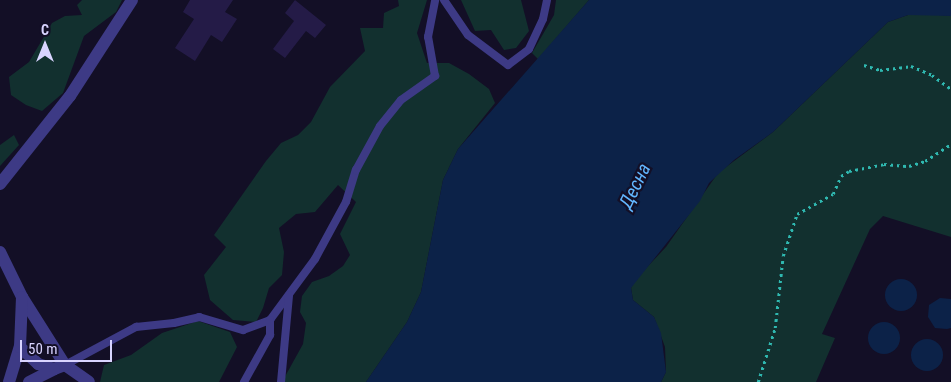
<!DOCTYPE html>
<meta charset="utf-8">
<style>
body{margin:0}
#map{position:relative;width:951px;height:382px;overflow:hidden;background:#130f26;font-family:"Roboto Condensed",sans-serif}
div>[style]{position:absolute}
.green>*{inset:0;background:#12302f}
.water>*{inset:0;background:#0c2248}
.round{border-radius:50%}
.building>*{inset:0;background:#241b47}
.path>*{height:2.5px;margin-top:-1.25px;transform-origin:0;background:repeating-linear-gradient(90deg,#2fb8b0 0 2.5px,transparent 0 6.5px)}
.service>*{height:8px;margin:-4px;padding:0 4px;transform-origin:4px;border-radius:4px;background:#3d3a85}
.minor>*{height:12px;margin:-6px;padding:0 6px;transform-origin:6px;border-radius:6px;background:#3d3a85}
span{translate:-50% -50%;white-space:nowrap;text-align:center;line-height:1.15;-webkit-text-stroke:4.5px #130f26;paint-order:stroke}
.water-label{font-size:19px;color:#62b6ff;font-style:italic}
.north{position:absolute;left:20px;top:20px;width:50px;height:50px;-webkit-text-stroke:4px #130f26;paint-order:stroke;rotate:0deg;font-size:14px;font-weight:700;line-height:20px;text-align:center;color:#d9d4ff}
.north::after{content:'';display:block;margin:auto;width:18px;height:22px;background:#d9d4ff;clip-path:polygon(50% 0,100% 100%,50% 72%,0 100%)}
.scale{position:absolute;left:20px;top:340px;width:92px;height:22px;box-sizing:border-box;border:2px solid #d9d4ff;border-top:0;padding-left:6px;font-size:15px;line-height:18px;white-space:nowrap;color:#d9d4ff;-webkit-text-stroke:4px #130f26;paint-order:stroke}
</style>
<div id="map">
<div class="green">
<i style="clip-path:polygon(82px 0,122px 0,116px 12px,84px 36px,63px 93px,42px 111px,26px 105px,11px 95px,9px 77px,29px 62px,52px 23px,65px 16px,82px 15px,77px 5px)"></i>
<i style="clip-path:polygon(398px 0,427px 0,417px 33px,427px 63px,449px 63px,469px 74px,489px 89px,495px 103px,458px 149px,443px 180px,421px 292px,407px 322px,366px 382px,282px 382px,303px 344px,306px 323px,300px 312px,302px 296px,312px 282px,329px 276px,343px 266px,350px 255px,340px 234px,356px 202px,338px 185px,315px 212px,296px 214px,279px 228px,284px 252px,282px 275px,269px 288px,263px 308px,256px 322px,233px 320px,210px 300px,204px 275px,226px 247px,214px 235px,266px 161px,281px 143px,298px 135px,311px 122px,330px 87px,365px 51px,360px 28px,383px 28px,384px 13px,399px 6px)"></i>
<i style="clip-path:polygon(461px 0,521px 0,529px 31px,516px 48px,504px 50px,491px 30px,475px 31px)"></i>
<i style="clip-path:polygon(556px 0,589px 0,538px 59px,532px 53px,554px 15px)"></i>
<i style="clip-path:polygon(930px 14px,951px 16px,951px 237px,883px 216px,870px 229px,822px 334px,835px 338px,816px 382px,661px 382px,666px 372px,665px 347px,654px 317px,633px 300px,631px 288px,635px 280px,666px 247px,718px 173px,773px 132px,888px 22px,908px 15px)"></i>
<i style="clip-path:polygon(14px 135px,19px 145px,0 166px,0 145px)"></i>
<i style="clip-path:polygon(198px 321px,230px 332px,237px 347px,219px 382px,100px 382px,104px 365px,131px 355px,162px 333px)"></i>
</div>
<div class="water">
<i style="clip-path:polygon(589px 0,951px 0,951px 16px,908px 15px,888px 22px,773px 132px,734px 160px,709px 183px,700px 201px,631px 288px,633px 300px,654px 317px,661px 333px,666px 372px,661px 382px,366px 382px,407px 322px,421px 292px,443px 180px,458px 149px)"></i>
<i class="round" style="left:885px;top:279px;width:32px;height:32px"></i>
<i style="clip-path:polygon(940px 298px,951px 299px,951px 328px,947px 329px,935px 328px,928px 317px,929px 305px)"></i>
<i class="round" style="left:868px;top:322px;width:32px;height:32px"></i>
<i class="round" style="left:911px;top:339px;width:32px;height:32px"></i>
</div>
<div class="building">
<i style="clip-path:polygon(190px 0,233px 0,225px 12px,237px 19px,222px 42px,211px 35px,195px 61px,175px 48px,194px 19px,183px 12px)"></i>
<i style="clip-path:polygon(295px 0,326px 25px,315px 38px,306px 31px,285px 58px,273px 49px,294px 21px,285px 13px)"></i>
</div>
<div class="path">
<i style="left:864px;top:65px;width:17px;rotate:17deg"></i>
<i style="left:880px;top:70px;width:31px;rotate:-7deg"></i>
<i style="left:911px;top:66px;width:23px;rotate:23deg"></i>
<i style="left:932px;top:75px;width:24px;rotate:36deg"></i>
<i style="left:758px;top:382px;width:57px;rotate:-72.5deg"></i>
<i style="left:775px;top:328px;width:72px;rotate:-83.7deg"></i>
<i style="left:783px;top:256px;width:44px;rotate:-71.6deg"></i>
<i style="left:797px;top:214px;width:41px;rotate:-29.1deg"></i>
<i style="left:833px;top:194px;width:20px;rotate:-66deg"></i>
<i style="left:841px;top:176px;width:9px;rotate:-32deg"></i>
<i style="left:849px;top:171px;width:36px;rotate:-11deg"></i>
<i style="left:884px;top:164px;width:25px;rotate:5deg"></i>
<i style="left:909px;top:166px;width:17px;rotate:-17deg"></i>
<i style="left:925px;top:161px;width:31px;rotate:-33deg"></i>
</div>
<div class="service">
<i style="left:444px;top:0;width:42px;rotate:55.6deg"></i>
<i style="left:468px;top:35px;width:50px;rotate:36.9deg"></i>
<i style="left:508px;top:65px;width:26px;rotate:-37deg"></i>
<i style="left:529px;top:49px;width:33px;rotate:-65deg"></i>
<i style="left:543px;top:19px;width:19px;rotate:-78deg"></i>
<i style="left:65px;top:365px;width:81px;rotate:-28.2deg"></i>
<i style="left:136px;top:327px;width:38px;rotate:-6deg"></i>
<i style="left:174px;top:323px;width:26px;rotate:-13deg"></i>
<i style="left:199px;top:317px;width:46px;rotate:16.5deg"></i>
<i style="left:243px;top:330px;width:29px;rotate:-20deg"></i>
<i style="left:270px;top:320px;width:76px;rotate:-53.6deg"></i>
<i style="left:315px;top:259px;width:65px;rotate:-61.5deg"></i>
<i style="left:346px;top:202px;width:34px;rotate:-73deg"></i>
<i style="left:356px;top:170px;width:50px;rotate:-61.4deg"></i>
<i style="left:380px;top:126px;width:33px;rotate:-51deg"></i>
<i style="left:401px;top:100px;width:42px;rotate:-35.2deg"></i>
<i style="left:435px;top:76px;width:40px;rotate:-100deg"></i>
<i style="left:428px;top:37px;width:38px;rotate:-79deg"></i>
<i style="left:244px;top:382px;width:54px;rotate:-61deg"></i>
<i style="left:270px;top:335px;width:15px;rotate:-90deg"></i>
<i style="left:281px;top:382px;width:87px;rotate:-84.7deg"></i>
</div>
<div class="minor">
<i style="left:0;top:184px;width:112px;rotate:-51.5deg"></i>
<i style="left:70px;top:96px;width:114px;rotate:-57.1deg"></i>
<i style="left:0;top:252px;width:50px;rotate:63.9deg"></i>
<i style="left:22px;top:297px;width:80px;rotate:57.7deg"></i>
<i style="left:65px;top:365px;width:29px;rotate:35deg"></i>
<i style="left:20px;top:347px;width:25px;rotate:43deg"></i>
<i style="left:38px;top:364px;width:17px;rotate:17deg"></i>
<i style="left:54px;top:369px;width:12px;rotate:-20deg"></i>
<i style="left:9px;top:382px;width:37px;rotate:-73deg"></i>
<i style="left:20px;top:347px;width:50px;rotate:-87.7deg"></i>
<i style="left:29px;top:382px;width:28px;rotate:-27deg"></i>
</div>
<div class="water-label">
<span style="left:635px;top:186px;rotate:-64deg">Десна</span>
</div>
<div class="north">С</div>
<div class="scale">50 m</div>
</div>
